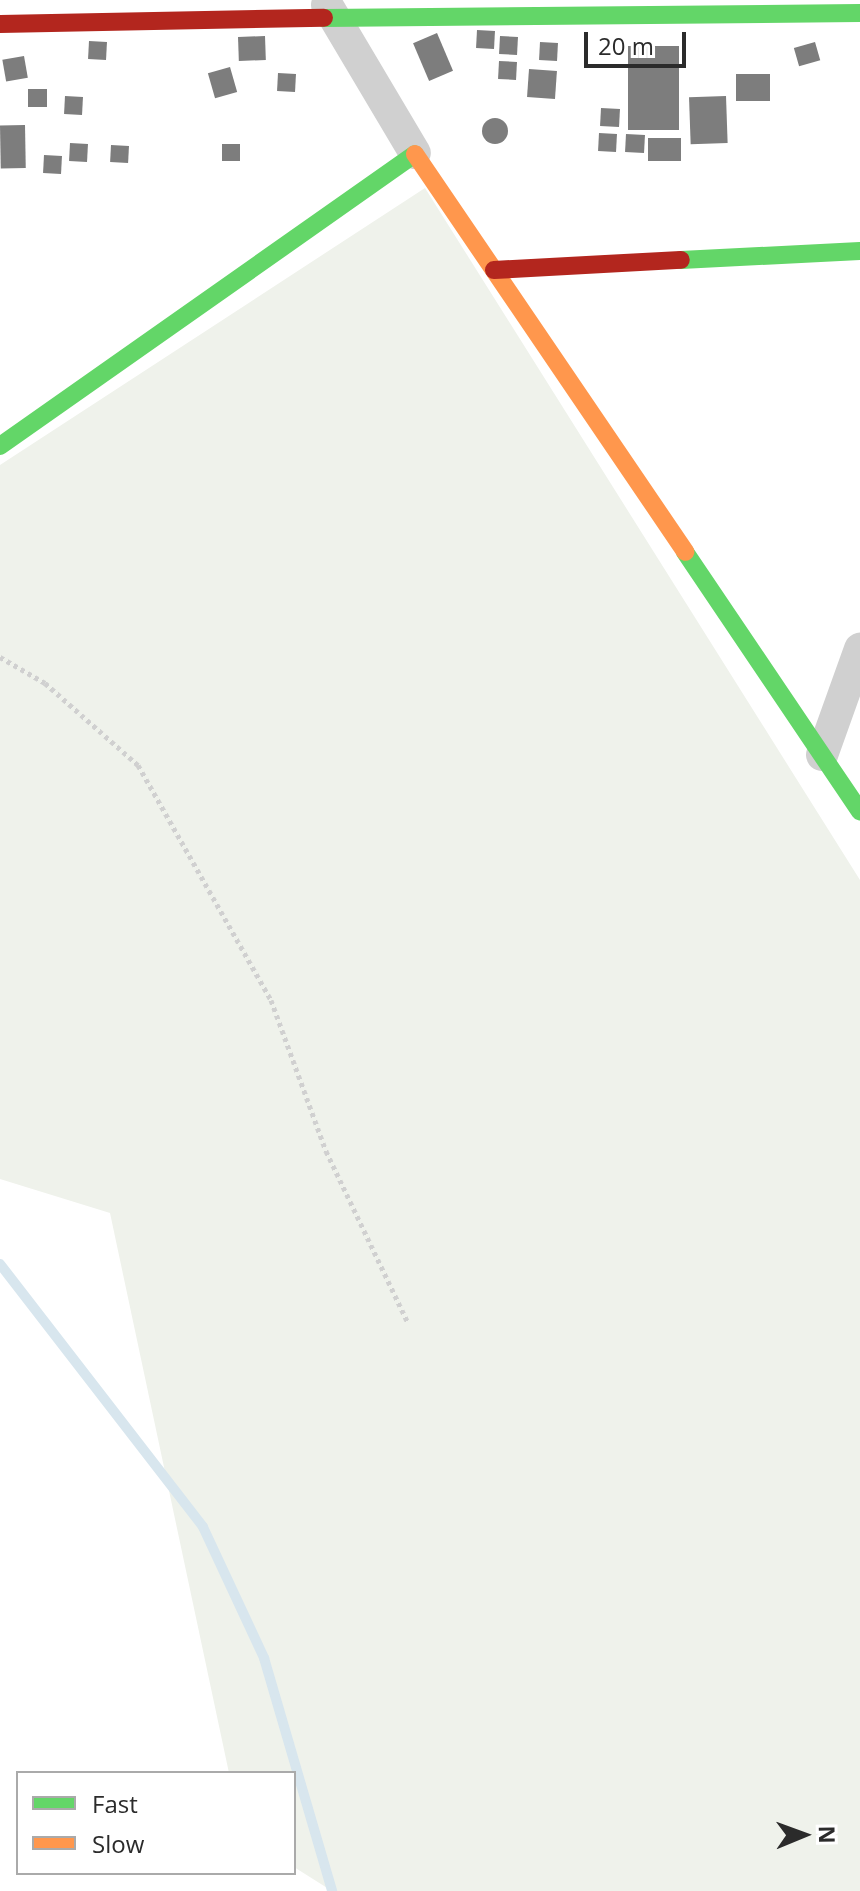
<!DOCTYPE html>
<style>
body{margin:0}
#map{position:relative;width:860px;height:1891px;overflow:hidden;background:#fff;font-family:"Open Sans",sans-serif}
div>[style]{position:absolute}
.green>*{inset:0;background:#eff2eb}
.stream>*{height:10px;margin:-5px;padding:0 5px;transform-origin:5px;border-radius:5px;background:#d8e6ee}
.building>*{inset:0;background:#7d7d7d;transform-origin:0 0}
.round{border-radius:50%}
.path>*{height:5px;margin-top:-2.5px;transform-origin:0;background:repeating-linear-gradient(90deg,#d0d0d0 0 4px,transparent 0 8px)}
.street>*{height:32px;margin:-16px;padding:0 16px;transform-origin:16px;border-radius:16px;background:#d0d0d0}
.fast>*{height:18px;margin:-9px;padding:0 9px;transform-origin:9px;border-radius:9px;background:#63d668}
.slow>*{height:18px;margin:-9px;padding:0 9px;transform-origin:9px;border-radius:9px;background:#ff974d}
.jam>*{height:18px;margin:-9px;padding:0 9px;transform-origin:9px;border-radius:9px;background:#b3261e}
span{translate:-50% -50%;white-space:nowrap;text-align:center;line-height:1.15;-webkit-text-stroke:8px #fff;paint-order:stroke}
.legend{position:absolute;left:16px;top:1771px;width:280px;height:104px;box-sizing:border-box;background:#fff;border:2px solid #aaa;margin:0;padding:10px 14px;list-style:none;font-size:24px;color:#2b2b2b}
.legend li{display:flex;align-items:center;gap:16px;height:40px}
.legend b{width:40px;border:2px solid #aaa}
.north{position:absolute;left:764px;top:1795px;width:80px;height:80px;-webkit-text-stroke:6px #fff;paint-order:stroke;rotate:89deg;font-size:22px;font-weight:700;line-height:32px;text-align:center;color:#2b2b2b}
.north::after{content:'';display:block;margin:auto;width:28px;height:36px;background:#2b2b2b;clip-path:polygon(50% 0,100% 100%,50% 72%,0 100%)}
.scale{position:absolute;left:584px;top:32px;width:102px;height:36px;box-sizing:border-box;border:4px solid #2b2b2b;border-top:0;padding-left:10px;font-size:24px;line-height:28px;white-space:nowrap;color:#2b2b2b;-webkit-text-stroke:6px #fff;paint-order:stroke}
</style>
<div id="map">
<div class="green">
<i style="clip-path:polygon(425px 188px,860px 880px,860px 1891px,332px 1891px,294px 1867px,294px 1773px,229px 1773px,110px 1213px,0 1179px,0 465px)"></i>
</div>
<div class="stream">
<i style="left:0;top:1264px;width:332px;rotate:52.3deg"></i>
<i style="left:203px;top:1527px;width:145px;rotate:65deg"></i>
<i style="left:264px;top:1658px;width:243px;rotate:73.7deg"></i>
</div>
<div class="building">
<i style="left:477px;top:30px;width:18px;height:18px;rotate:3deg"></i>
<i style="left:437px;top:33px;width:41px;height:26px;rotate:67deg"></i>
<i style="left:265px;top:36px;width:24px;height:27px;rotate:88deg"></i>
<i style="left:500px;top:36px;width:18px;height:18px;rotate:3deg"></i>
<i style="left:89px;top:41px;width:18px;height:18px;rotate:3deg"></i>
<i style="left:540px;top:42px;width:18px;height:18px;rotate:3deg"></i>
<i style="left:815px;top:42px;width:19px;height:22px;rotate:74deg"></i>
<i style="left:628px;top:46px;width:51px;height:84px"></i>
<i style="left:24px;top:56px;width:22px;height:22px;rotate:80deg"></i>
<i style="left:499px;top:61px;width:18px;height:18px;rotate:3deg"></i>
<i style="left:230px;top:67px;width:26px;height:23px;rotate:74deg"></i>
<i style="left:529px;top:69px;width:28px;height:28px;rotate:4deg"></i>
<i style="left:278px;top:73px;width:18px;height:18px;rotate:3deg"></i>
<i style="left:770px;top:74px;width:27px;height:34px;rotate:90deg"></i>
<i style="left:28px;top:89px;width:19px;height:18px"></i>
<i style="left:65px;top:96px;width:18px;height:18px;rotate:3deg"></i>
<i style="left:726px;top:96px;width:47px;height:37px;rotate:88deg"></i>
<i style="left:601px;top:108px;width:19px;height:18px;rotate:3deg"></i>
<i class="round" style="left:482px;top:118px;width:26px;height:26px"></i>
<i style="left:25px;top:125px;width:43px;height:25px;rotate:89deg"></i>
<i style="left:599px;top:133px;width:18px;height:18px;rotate:3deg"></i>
<i style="left:626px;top:134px;width:19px;height:18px;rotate:3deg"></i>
<i style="left:648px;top:138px;width:33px;height:23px"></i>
<i style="left:70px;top:143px;width:18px;height:18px;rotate:3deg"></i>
<i style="left:222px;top:144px;width:18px;height:17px"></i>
<i style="left:111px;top:145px;width:18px;height:17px;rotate:3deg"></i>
<i style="left:44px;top:155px;width:18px;height:18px;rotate:3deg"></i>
</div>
<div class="path">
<i style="left:0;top:657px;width:52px;rotate:30deg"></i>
<i style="left:45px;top:683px;width:124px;rotate:41.4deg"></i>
<i style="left:138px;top:765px;width:270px;rotate:60.5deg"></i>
<i style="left:271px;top:1000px;width:161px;rotate:70deg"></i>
<i style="left:326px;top:1151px;width:191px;rotate:64.5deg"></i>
</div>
<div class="street">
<i style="left:327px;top:5px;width:172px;rotate:59.3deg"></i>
<i style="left:822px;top:755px;width:113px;rotate:-70.3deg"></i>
</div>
<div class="fast">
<i style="left:324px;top:18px;width:536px;rotate:-0.53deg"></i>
<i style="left:681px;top:260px;width:179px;rotate:-2.9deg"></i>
<i style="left:0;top:446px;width:507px;rotate:-35.13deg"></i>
<i style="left:685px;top:552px;width:313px;rotate:56deg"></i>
</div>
<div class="slow">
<i style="left:415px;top:154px;width:481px;rotate:55.8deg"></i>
</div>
<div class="jam">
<i style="left:0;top:24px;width:324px;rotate:-1.1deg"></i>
<i style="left:494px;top:270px;width:187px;rotate:-3.1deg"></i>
</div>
<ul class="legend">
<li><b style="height:10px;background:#63d668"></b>Fast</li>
<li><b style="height:10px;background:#ff974d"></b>Slow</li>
</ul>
<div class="north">N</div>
<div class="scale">20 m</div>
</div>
